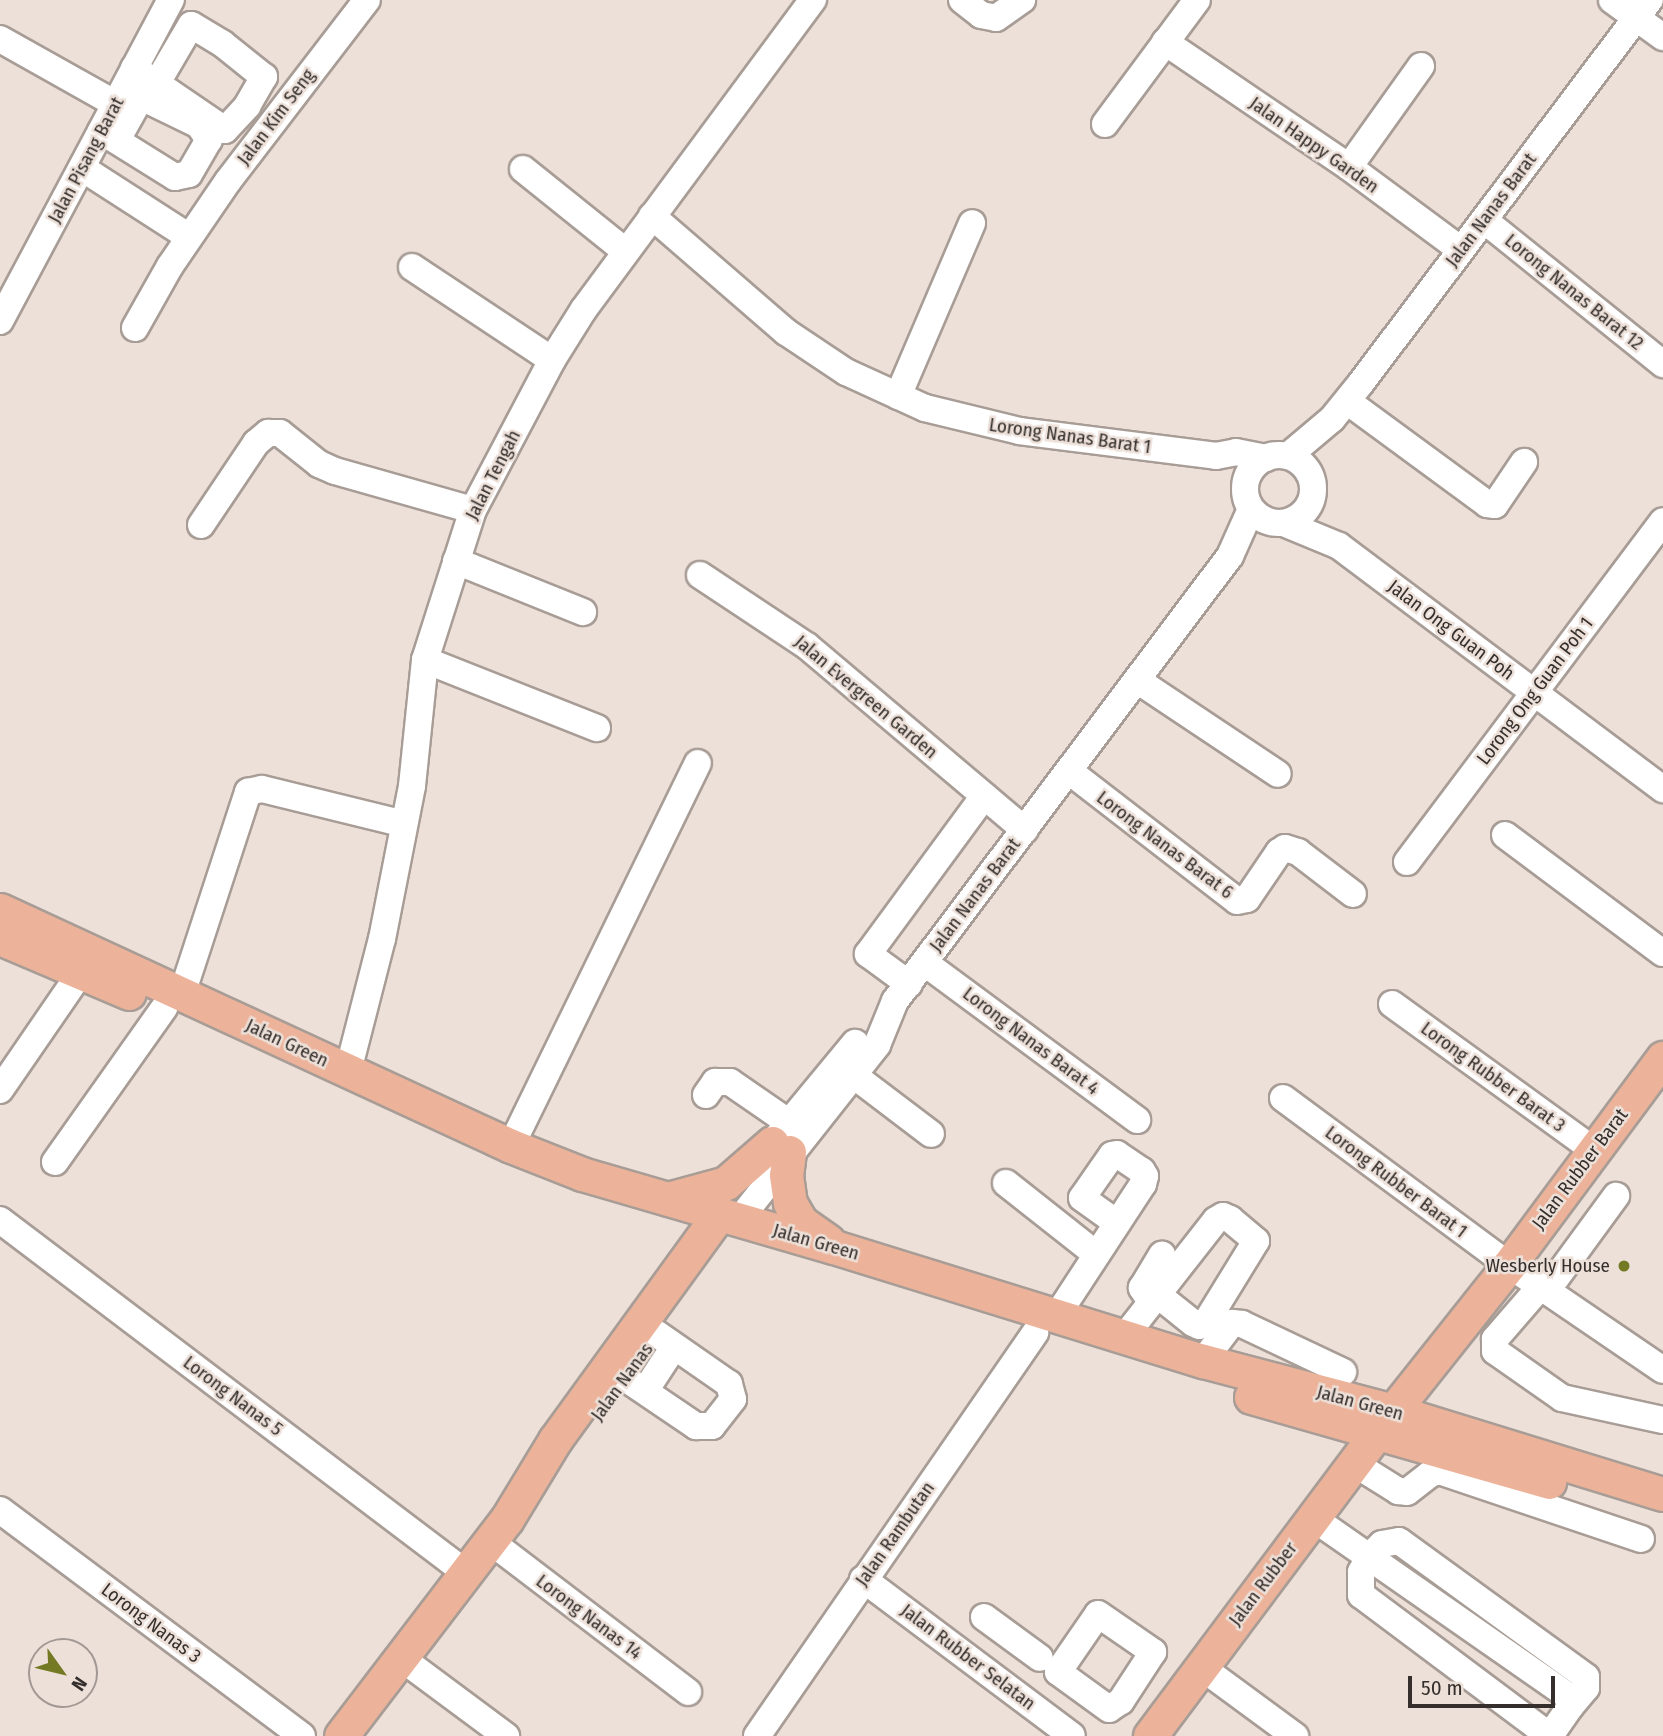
<!DOCTYPE html>
<style>
body{margin:0}
#map{position:relative;width:1663px;height:1736px;overflow:hidden;background:#ede0d9;font-family:"Fira Sans Condensed",sans-serif}
div>[style]{position:absolute}
.roads{filter:drop-shadow(2px 0 #a89d96) drop-shadow(-2px 0 #a89d96) drop-shadow(0 2px #a89d96) drop-shadow(0 -2px #a89d96)}
.minor>*{height:26px;margin:-13px;padding:0 13px;transform-origin:13px;border-radius:13px;background:#fff}
.minor>.ring{margin:-13px;padding:0;box-sizing:content-box;background:none;border:26px solid #fff;border-radius:50%}
.major>*{height:33px;margin:-16.5px;padding:0 16.5px;transform-origin:16.5px;border-radius:16.5px;background:#ecb39a}
.dots>*{width:19px;height:19px;translate:-50% -50%;box-sizing:border-box;border:4px solid #ede0d9;border-radius:50%}
span{translate:-50% -50%;white-space:nowrap;text-align:center;line-height:1.15;-webkit-text-stroke:5px #ede0d9;paint-order:stroke}
.street-label{font-size:19px;color:#342f2c}
.poi-label{font-size:19px;color:#342f2c}
.right{translate:-100% -50%;text-align:right}
.north{position:absolute;left:28px;top:1638px;width:70px;height:70px;box-sizing:border-box;background:#ede0d9;border:2px solid #a39994;border-radius:50%;rotate:124deg;font-size:19px;font-weight:700;line-height:28px;text-align:center;color:#342f2c}
.north::after{content:'';display:block;margin:auto;width:24px;height:32px;background:#737a23;clip-path:polygon(50% 0,100% 100%,50% 72%,0 100%)}
.scale{position:absolute;left:1408px;top:1676px;width:147px;height:32px;box-sizing:border-box;border:4px solid #342f2c;border-top:0;padding-left:9px;font-size:21px;line-height:24px;white-space:nowrap;color:#342f2c;-webkit-text-stroke:5px #ede0d9;paint-order:stroke}
</style>
<div id="map">
<div class="roads">
<div class="minor">
<i style="left:962px;top:0;width:24px;rotate:38deg"></i>
<i style="left:981px;top:15px;width:15px;rotate:11deg"></i>
<i style="left:996px;top:18px;width:32px;rotate:-35deg"></i>
<i style="left:1612px;top:0;width:63px;rotate:36deg"></i>
<i style="left:0;top:39px;width:133px;rotate:29.3deg"></i>
<i style="left:1165px;top:42px;width:222px;rotate:34.2deg"></i>
<i style="left:1349px;top:167px;width:139px;rotate:36.5deg"></i>
<i style="left:134px;top:68px;width:110px;rotate:34.3deg"></i>
<i style="left:225px;top:130px;width:33px;rotate:-47deg"></i>
<i style="left:247px;top:106px;width:34px;rotate:-60deg"></i>
<i style="left:264px;top:77px;width:53px;rotate:-141.2deg"></i>
<i style="left:223px;top:44px;width:37px;rotate:-149deg"></i>
<i style="left:191px;top:25px;width:67px;rotate:120.4deg"></i>
<i style="left:1105px;top:124px;width:154px;rotate:-53.4deg"></i>
<i style="left:101px;top:131px;width:87px;rotate:31.9deg"></i>
<i style="left:175px;top:177px;width:14px;rotate:-12deg"></i>
<i style="left:189px;top:174px;width:39px;rotate:-60deg"></i>
<i style="left:209px;top:140px;width:18px;rotate:-124deg"></i>
<i style="left:199px;top:125px;width:64px;rotate:-154.2deg"></i>
<i style="left:141px;top:97px;width:49px;rotate:119.2deg"></i>
<i style="left:1349px;top:167px;width:124px;rotate:-54.5deg"></i>
<i style="left:82px;top:168px;width:127px;rotate:32.8deg"></i>
<i style="left:523px;top:169px;width:131px;rotate:38.8deg"></i>
<i style="left:652px;top:216px;width:177px;rotate:40.9deg"></i>
<i style="left:786px;top:332px;width:72px;rotate:33.7deg"></i>
<i style="left:846px;top:372px;width:87px;rotate:24.5deg"></i>
<i style="left:925px;top:408px;width:97px;rotate:13.7deg"></i>
<i style="left:1019px;top:431px;width:199px;rotate:7.2deg"></i>
<i style="left:1216px;top:456px;width:20px;rotate:-11deg"></i>
<i style="left:1236px;top:452px;width:31px;rotate:11deg"></i>
<i style="left:1484px;top:220px;width:230px;rotate:38.8deg"></i>
<i style="left:412px;top:267px;width:168px;rotate:33.6deg"></i>
<i style="left:0;top:321px;width:364px;rotate:-62deg"></i>
<i style="left:135px;top:328px;width:71px;rotate:-60.6deg"></i>
<i style="left:170px;top:266px;width:103px;rotate:-55.7deg"></i>
<i style="left:228px;top:181px;width:228px;rotate:-52.5deg"></i>
<i style="left:898px;top:396px;width:188px;rotate:-66.8deg"></i>
<i style="left:1347px;top:401px;width:174px;rotate:36.3deg"></i>
<i style="left:1487px;top:504px;width:8px;rotate:7deg"></i>
<i style="left:1495px;top:505px;width:52px;rotate:-56deg"></i>
<i class="ring" style="left:1245px;top:455px;width:42px;height:42px"></i>
<i style="left:1288px;top:456px;width:57px;rotate:-40.1deg"></i>
<i style="left:1332px;top:419px;width:46px;rotate:-51.1deg"></i>
<i style="left:1361px;top:383px;width:480px;rotate:-53deg"></i>
<i style="left:1286px;top:524px;width:57px;rotate:22.5deg"></i>
<i style="left:1339px;top:546px;width:405px;rotate:36.9deg"></i>
<i style="left:201px;top:525px;width:99px;rotate:-56.1deg"></i>
<i style="left:256px;top:443px;width:16px;rotate:-40deg"></i>
<i style="left:268px;top:433px;width:12px"></i>
<i style="left:280px;top:433px;width:50px;rotate:38.5deg"></i>
<i style="left:319px;top:464px;width:17px;rotate:24deg"></i>
<i style="left:335px;top:471px;width:143px;rotate:15.8deg"></i>
<i style="left:456px;top:561px;width:137px;rotate:21.9deg"></i>
<i style="left:700px;top:575px;width:128px;rotate:33.6deg"></i>
<i style="left:807px;top:646px;width:285px;rotate:40.2deg"></i>
<i style="left:425px;top:660px;width:185px;rotate:21.6deg"></i>
<i style="left:1137px;top:680px;width:169px;rotate:33.7deg"></i>
<i style="left:1069px;top:771px;width:212px;rotate:37.7deg"></i>
<i style="left:1237px;top:901px;width:10px;rotate:-11deg"></i>
<i style="left:1247px;top:899px;width:57px;rotate:-55.8deg"></i>
<i style="left:1279px;top:852px;width:7px;rotate:-34deg"></i>
<i style="left:1285px;top:848px;width:14px;rotate:17deg"></i>
<i style="left:1298px;top:852px;width:69px;rotate:37.4deg"></i>
<i style="left:1505px;top:835px;width:197px;rotate:36.8deg"></i>
<i style="left:1407px;top:862px;width:426px;rotate:-53.1deg"></i>
<i style="left:925px;top:963px;width:264px;rotate:36.5deg"></i>
<i style="left:909px;top:984px;width:51px;rotate:-143.8deg"></i>
<i style="left:868px;top:954px;width:196px;rotate:-53.7deg"></i>
<i style="left:182px;top:994px;width:213px;rotate:-71.9deg"></i>
<i style="left:248px;top:792px;width:14px;rotate:-12deg"></i>
<i style="left:262px;top:789px;width:146px;rotate:13.8deg"></i>
<i style="left:1392px;top:1004px;width:249px;rotate:35.9deg"></i>
<i style="left:348px;top:1071px;width:136px;rotate:-75.6deg"></i>
<i style="left:382px;top:939px;width:156px;rotate:-78.9deg"></i>
<i style="left:412px;top:786px;width:127px;rotate:-84.1deg"></i>
<i style="left:425px;top:660px;width:157px;rotate:-72.3deg"></i>
<i style="left:473px;top:510px;width:170px;rotate:-62.2deg"></i>
<i style="left:552px;top:360px;width:60px;rotate:-57.9deg"></i>
<i style="left:584px;top:309px;width:385px;rotate:-53.5deg"></i>
<i style="left:852px;top:1074px;width:99px;rotate:37.2deg"></i>
<i style="left:0;top:1090px;width:143px;rotate:-55.5deg"></i>
<i style="left:706px;top:1095px;width:16px;rotate:-55deg"></i>
<i style="left:715px;top:1082px;width:15px"></i>
<i style="left:730px;top:1082px;width:70px;rotate:34.6deg"></i>
<i style="left:1283px;top:1098px;width:281px;rotate:36.5deg"></i>
<i style="left:1509px;top:1265px;width:186px;rotate:34.3deg"></i>
<i style="left:511px;top:1146px;width:426px;rotate:-64deg"></i>
<i style="left:759px;top:1159px;width:151px;rotate:-50.4deg"></i>
<i style="left:55px;top:1162px;width:189px;rotate:-54.7deg"></i>
<i style="left:1006px;top:1183px;width:115px;rotate:38.3deg"></i>
<i style="left:0;top:1220px;width:585px;rotate:37.14deg"></i>
<i style="left:739px;top:1220px;width:223px;rotate:-51.7deg"></i>
<i style="left:877px;top:1045px;width:48px;rotate:-67.8deg"></i>
<i style="left:895px;top:1001px;width:557px;rotate:-53.03deg"></i>
<i style="left:1230px;top:556px;width:51px;rotate:-65.9deg"></i>
<i style="left:1556px;top:1278px;width:102px;rotate:-53.8deg"></i>
<i style="left:1540px;top:1287px;width:69px;rotate:130.9deg"></i>
<i style="left:1495px;top:1339px;width:12px;rotate:90deg"></i>
<i style="left:1495px;top:1351px;width:82px;rotate:35deg"></i>
<i style="left:1562px;top:1398px;width:103px;rotate:12.3deg"></i>
<i style="left:1151px;top:1302px;width:17px;rotate:-123deg"></i>
<i style="left:1142px;top:1288px;width:39px;rotate:-59deg"></i>
<i style="left:1056px;top:1317px;width:159px;rotate:-56.8deg"></i>
<i style="left:1143px;top:1184px;width:8px;rotate:-76deg"></i>
<i style="left:1145px;top:1176px;width:6px;rotate:-121deg"></i>
<i style="left:1142px;top:1171px;width:30px;rotate:-146deg"></i>
<i style="left:1117px;top:1154px;width:5px;rotate:169deg"></i>
<i style="left:1112px;top:1155px;width:52px;rotate:124.9deg"></i>
<i style="left:1082px;top:1198px;width:43px;rotate:35.5deg"></i>
<i style="left:1125px;top:1336px;width:147px;rotate:-51.9deg"></i>
<i style="left:1216px;top:1220px;width:8px;rotate:-30deg"></i>
<i style="left:1223px;top:1216px;width:8px;rotate:23deg"></i>
<i style="left:1230px;top:1219px;width:34px;rotate:40deg"></i>
<i style="left:1256px;top:1241px;width:97px;rotate:121.6deg"></i>
<i style="left:1205px;top:1324px;width:6px;rotate:162deg"></i>
<i style="left:1199px;top:1326px;width:7px;rotate:-153deg"></i>
<i style="left:1193px;top:1323px;width:45px;rotate:-141.3deg"></i>
<i style="left:1203px;top:1361px;width:48px;rotate:-52.7deg"></i>
<i style="left:1232px;top:1323px;width:10px;rotate:6deg"></i>
<i style="left:1242px;top:1324px;width:112px;rotate:25.4deg"></i>
<i style="left:625px;top:1378px;width:86px;rotate:34.1deg"></i>
<i style="left:696px;top:1426px;width:16px"></i>
<i style="left:712px;top:1426px;width:34px;rotate:-52deg"></i>
<i style="left:733px;top:1399px;width:16px;rotate:-105deg"></i>
<i style="left:729px;top:1384px;width:88px;rotate:-145.2deg"></i>
<i style="left:645px;top:1391px;width:51px;rotate:-56.9deg"></i>
<i style="left:1355px;top:1464px;width:51px;rotate:32.1deg"></i>
<i style="left:1398px;top:1491px;width:9px;rotate:6deg"></i>
<i style="left:1407px;top:1492px;width:29px;rotate:-38deg"></i>
<i style="left:1430px;top:1474px;width:9px;rotate:-18deg"></i>
<i style="left:1439px;top:1471px;width:213px;rotate:18.6deg"></i>
<i style="left:0;top:1510px;width:377px;rotate:36.8deg"></i>
<i style="left:1313px;top:1518px;width:68px;rotate:34.9deg"></i>
<i style="left:1369px;top:1557px;width:241px;rotate:34.9deg"></i>
<i style="left:1567px;top:1695px;width:12px;rotate:76deg"></i>
<i style="left:1570px;top:1707px;width:28px;rotate:125deg"></i>
<i style="left:1554px;top:1730px;width:11px;rotate:175deg"></i>
<i style="left:1543px;top:1731px;width:227px;rotate:-143.2deg"></i>
<i style="left:1361px;top:1595px;width:23px;rotate:-90deg"></i>
<i style="left:1361px;top:1572px;width:17px;rotate:-62deg"></i>
<i style="left:1369px;top:1557px;width:18px;rotate:-45deg"></i>
<i style="left:1382px;top:1544px;width:17px;rotate:-10deg"></i>
<i style="left:1399px;top:1541px;width:231px;rotate:36deg"></i>
<i style="left:1586px;top:1677px;width:11px;rotate:90deg"></i>
<i style="left:1586px;top:1688px;width:25px;rotate:130deg"></i>
<i style="left:490px;top:1541px;width:249px;rotate:37.3deg"></i>
<i style="left:863px;top:1579px;width:261px;rotate:36.9deg"></i>
<i style="left:1098px;top:1614px;width:67px;rotate:34.6deg"></i>
<i style="left:1153px;top:1652px;width:59px;rotate:123.1deg"></i>
<i style="left:1121px;top:1701px;width:14px;rotate:146deg"></i>
<i style="left:1109px;top:1709px;width:63px;rotate:-144deg"></i>
<i style="left:1058px;top:1672px;width:70px;rotate:-55.4deg"></i>
<i style="left:984px;top:1617px;width:69px;rotate:36.2deg"></i>
<i style="left:401px;top:1658px;width:131px;rotate:36.6deg"></i>
<i style="left:1201px;top:1667px;width:117px;rotate:36.3deg"></i>
<i style="left:757px;top:1736px;width:490px;rotate:-55.4deg"></i>
</div>
<div class="major">
<i style="left:0;top:910px;width:563px;rotate:24.79deg"></i>
<i style="left:511px;top:1146px;width:76px;rotate:21.5deg"></i>
<i style="left:582px;top:1174px;width:262px;rotate:16.2deg"></i>
<i style="left:834px;top:1247px;width:386px;rotate:17.2deg"></i>
<i style="left:1203px;top:1361px;width:196px;rotate:14.7deg"></i>
<i style="left:1393px;top:1411px;width:282px;rotate:17.1deg"></i>
<i style="left:0;top:938px;width:140px;rotate:23.1deg"></i>
<i style="left:789px;top:1152px;width:23px;rotate:97deg"></i>
<i style="left:786px;top:1175px;width:28px;rotate:82deg"></i>
<i style="left:790px;top:1203px;width:22px;rotate:60deg"></i>
<i style="left:801px;top:1222px;width:33px;rotate:35deg"></i>
<i style="left:668px;top:1199px;width:60px;rotate:-15.4deg"></i>
<i style="left:726px;top:1183px;width:61px;rotate:-41deg"></i>
<i style="left:1251px;top:1397px;width:310px;rotate:15.9deg"></i>
<i style="left:341px;top:1736px;width:273px;rotate:-52.6deg"></i>
<i style="left:507px;top:1519px;width:92px;rotate:-58.7deg"></i>
<i style="left:555px;top:1440px;width:279px;rotate:-54deg"></i>
<i style="left:1150px;top:1736px;width:406px;rotate:-53.2deg"></i>
<i style="left:1393px;top:1411px;width:186px;rotate:-51.5deg"></i>
<i style="left:1509px;top:1265px;width:258px;rotate:-53.4deg"></i>
</div>
</div>
<div class="dots">
<i style="left:1624px;top:1266px;background:#737a23"></i>
</div>
<div class="street-label">
<span style="left:276px;top:117px;rotate:-53deg">Jalan Kim Seng</span>
<span style="left:1314px;top:145px;rotate:35deg">Jalan Happy Garden</span>
<span style="left:86px;top:160px;rotate:-62deg">Jalan Pisang Barat</span>
<span style="left:1491px;top:210px;rotate:-53deg">Jalan Nanas Barat</span>
<span style="left:1574px;top:292px;rotate:39deg">Lorong Nanas Barat 12</span>
<span style="left:1070px;top:436px;rotate:8deg">Lorong Nanas Barat 1</span>
<span style="left:493px;top:475px;rotate:-63deg">Jalan Tengah</span>
<span style="left:1451px;top:630px;rotate:37deg">Jalan Ong Guan Poh</span>
<span style="left:1535px;top:691px;rotate:-53deg">Lorong Ong Guan Poh 1</span>
<span style="left:866px;top:697px;rotate:40deg">Jalan Evergreen Garden</span>
<span style="left:1165px;top:845px;rotate:37deg">Lorong Nanas Barat 6</span>
<span style="left:975px;top:895px;rotate:-53deg">Jalan Nanas Barat</span>
<span style="left:1031px;top:1041px;rotate:37deg">Lorong Nanas Barat 4</span>
<span style="left:287px;top:1043px;rotate:25deg">Jalan Green</span>
<span style="left:1493px;top:1077px;rotate:36deg">Lorong Rubber Barat 3</span>
<span style="left:1580px;top:1169px;rotate:-53deg">Jalan Rubber Barat</span>
<span style="left:1396px;top:1182px;rotate:37deg">Lorong Rubber Barat 1</span>
<span style="left:816px;top:1242px;rotate:16deg">Jalan Green</span>
<span style="left:622px;top:1382px;rotate:-54deg">Jalan Nanas</span>
<span style="left:233px;top:1396px;rotate:37deg">Lorong Nanas 5</span>
<span style="left:1360px;top:1403px;rotate:15deg">Jalan Green</span>
<span style="left:895px;top:1534px;rotate:-55deg">Jalan Rambutan</span>
<span style="left:1263px;top:1584px;rotate:-53deg">Jalan Rubber</span>
<span style="left:589px;top:1617px;rotate:37deg">Lorong Nanas 14</span>
<span style="left:151px;top:1623px;rotate:37deg">Lorong Nanas 3</span>
<span style="left:968px;top:1657px;rotate:37deg">Jalan Rubber Selatan</span>
</div>
<div class="poi-label">
<span class="right" style="left:1610px;top:1266px">Wesberly House</span>
</div>
<div class="north">N</div>
<div class="scale">50 m</div>
</div>
